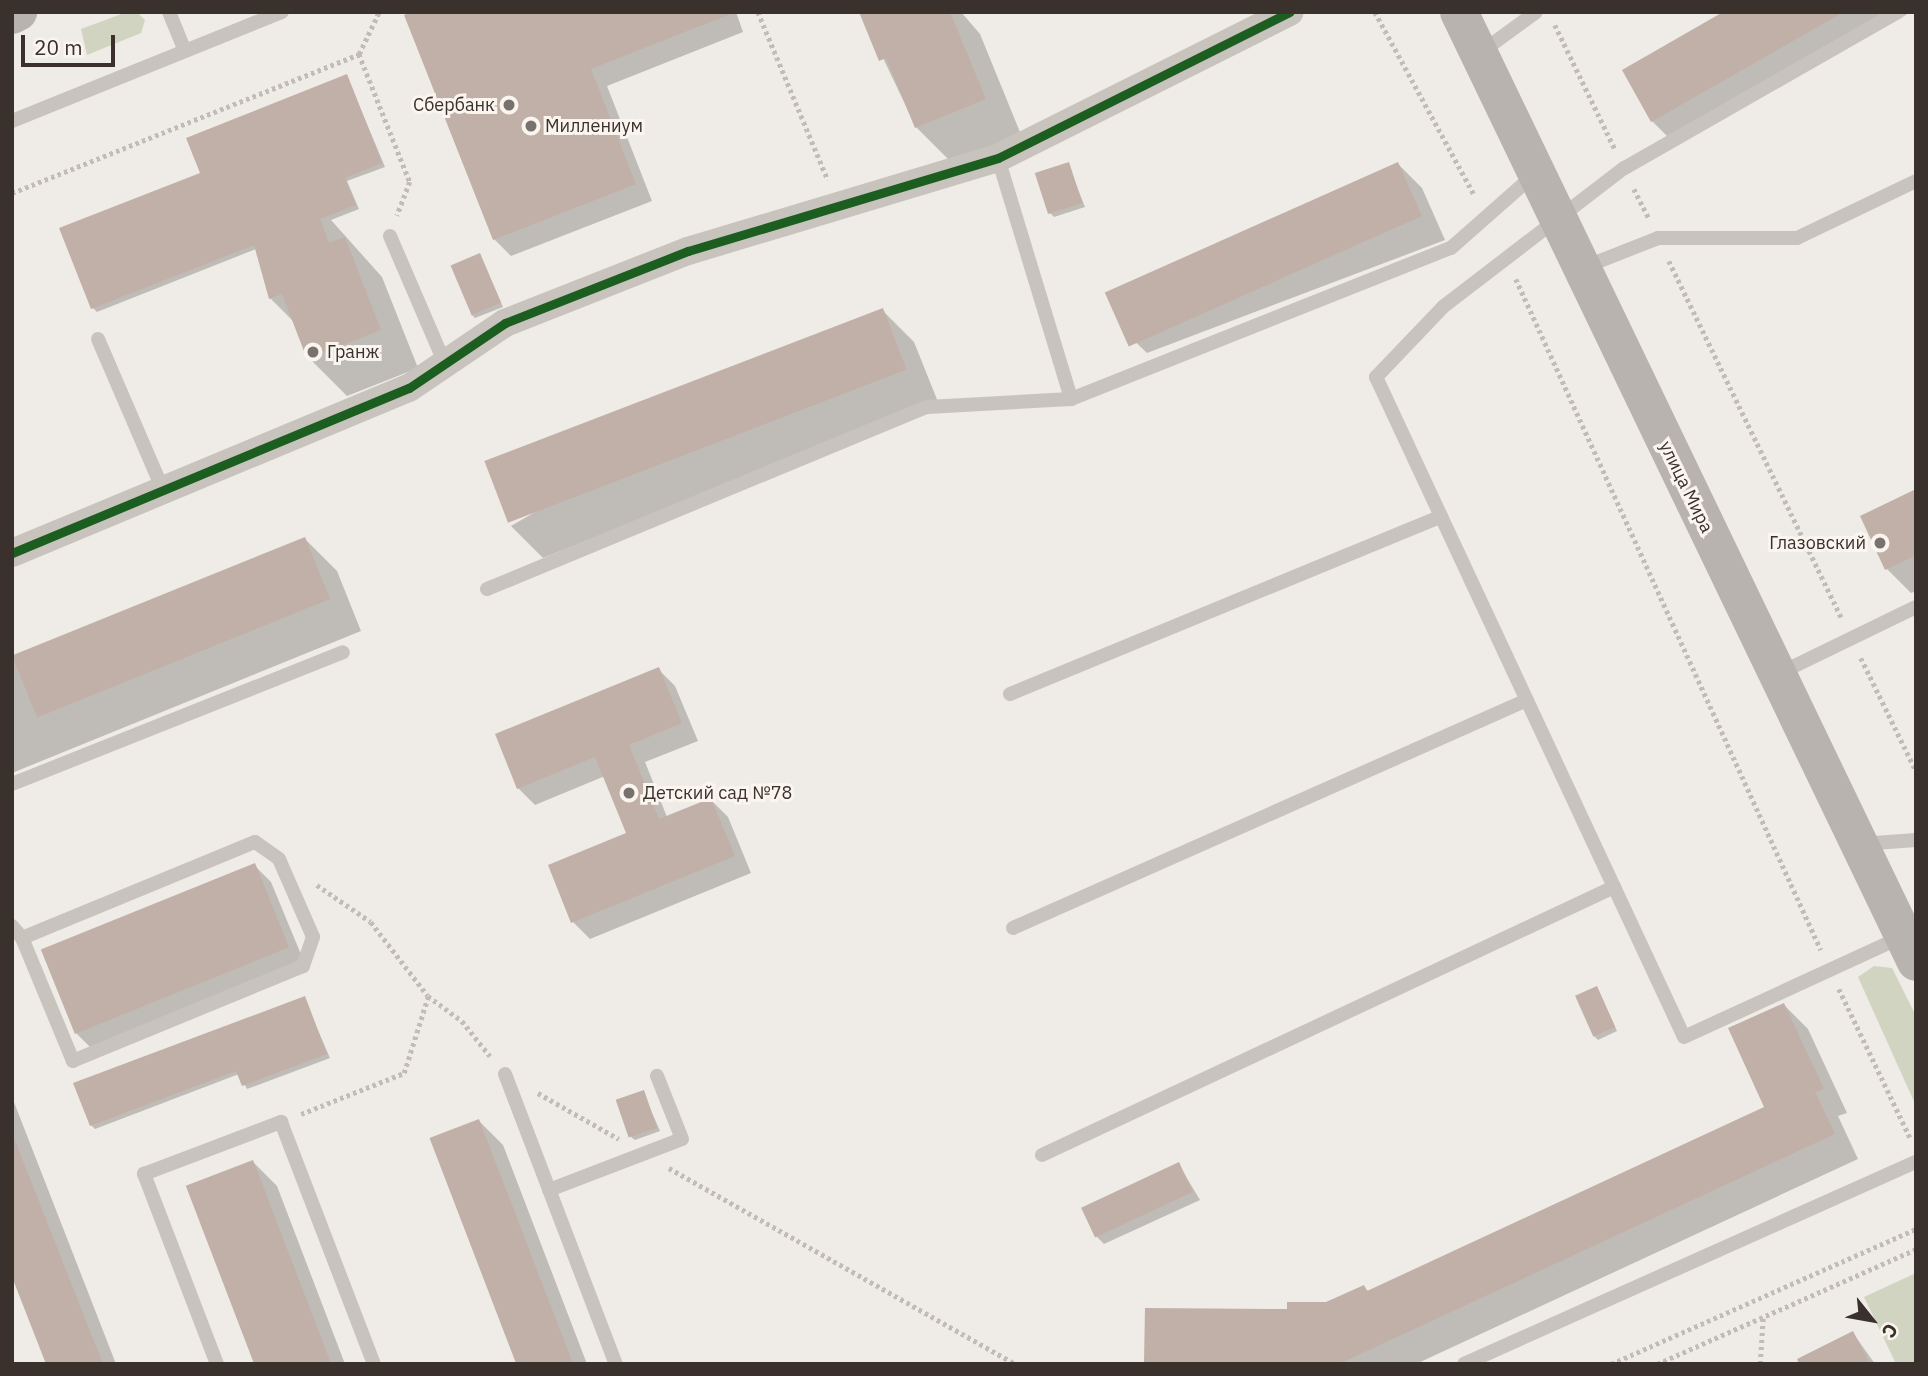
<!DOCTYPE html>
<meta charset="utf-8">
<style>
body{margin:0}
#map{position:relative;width:1928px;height:1376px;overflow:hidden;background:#efebe6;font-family:"IBM Plex Sans",sans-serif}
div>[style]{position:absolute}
.green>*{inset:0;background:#d0d4c1}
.shadow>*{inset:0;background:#0003}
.building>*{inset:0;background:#c1b0a8;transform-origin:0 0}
.path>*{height:4.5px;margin-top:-2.25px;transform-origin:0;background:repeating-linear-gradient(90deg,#c1bcb7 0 3.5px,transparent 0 7px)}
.lane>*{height:14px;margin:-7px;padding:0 7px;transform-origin:7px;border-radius:7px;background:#c9c3be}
.street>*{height:28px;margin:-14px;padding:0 14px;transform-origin:14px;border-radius:14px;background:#c9c3be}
.secondary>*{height:38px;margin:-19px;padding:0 19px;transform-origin:19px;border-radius:19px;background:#b9b3af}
.cycleway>*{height:9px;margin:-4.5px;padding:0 4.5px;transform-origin:4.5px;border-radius:4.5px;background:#1b5e20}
.dots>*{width:19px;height:19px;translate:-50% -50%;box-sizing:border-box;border:4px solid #faf5ee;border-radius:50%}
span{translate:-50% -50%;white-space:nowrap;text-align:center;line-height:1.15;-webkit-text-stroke:6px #faf5ee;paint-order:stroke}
.poi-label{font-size:18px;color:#3a302c}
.right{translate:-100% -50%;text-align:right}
.left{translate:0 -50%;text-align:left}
.street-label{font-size:18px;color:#3a302c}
.frame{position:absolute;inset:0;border:14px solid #3a302c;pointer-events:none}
.north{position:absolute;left:1837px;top:1285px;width:70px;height:70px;-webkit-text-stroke:5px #faf5ee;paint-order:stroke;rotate:121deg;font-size:19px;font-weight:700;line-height:28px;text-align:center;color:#3a302c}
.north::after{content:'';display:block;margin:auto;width:24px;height:32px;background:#3a302c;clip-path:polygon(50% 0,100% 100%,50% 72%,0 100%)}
.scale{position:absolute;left:21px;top:35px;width:94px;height:32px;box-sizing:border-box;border:4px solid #3a302c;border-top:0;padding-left:9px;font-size:21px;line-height:24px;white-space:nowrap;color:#3a302c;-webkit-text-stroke:5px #faf5ee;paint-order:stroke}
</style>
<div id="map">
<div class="green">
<i style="clip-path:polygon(127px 12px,137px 12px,145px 20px,141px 33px,87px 55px,81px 29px)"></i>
<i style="clip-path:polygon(1874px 966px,1892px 968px,1916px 1016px,1916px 1106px,1858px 977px)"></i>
<i style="clip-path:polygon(1916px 1273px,1916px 1364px,1896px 1364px,1864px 1297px)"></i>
</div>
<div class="shadow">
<i style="clip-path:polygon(415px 12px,736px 12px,743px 32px,607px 86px,652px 201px,511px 256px,494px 239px)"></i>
<i style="clip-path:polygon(861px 12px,961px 12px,980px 34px,1022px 137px,954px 165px,916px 127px)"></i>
<i style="clip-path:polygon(1727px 12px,1911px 12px,1676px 145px,1652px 121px)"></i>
<i style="clip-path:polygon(347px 76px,385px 167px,347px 181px,359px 209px,331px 220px,382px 277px,418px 368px,347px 396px,309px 358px,295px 323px,270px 298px,256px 249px,97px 312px,93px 308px,61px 229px,202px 174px)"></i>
<i style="clip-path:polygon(1068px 164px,1085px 207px,1054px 217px,1050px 213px)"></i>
<i style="clip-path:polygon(1398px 164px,1422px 188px,1445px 240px,1147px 353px,1122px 329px)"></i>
<i style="clip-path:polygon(480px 255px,503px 307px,475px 318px,471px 314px)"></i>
<i style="clip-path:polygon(882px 310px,914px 342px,938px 402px,543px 558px,511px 526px)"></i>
<i style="clip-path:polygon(1916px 491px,1916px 591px,1911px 593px,1887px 569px)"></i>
<i style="clip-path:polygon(305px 539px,337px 571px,361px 631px,12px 773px,12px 658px)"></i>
<i style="clip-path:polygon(658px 669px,675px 686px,698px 741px,645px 762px,667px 817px,711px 800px,728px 817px,751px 873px,590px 939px,573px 922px,629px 834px,605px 776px,535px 805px,518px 788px)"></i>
<i style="clip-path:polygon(254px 865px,271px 882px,305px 964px,94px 1051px,77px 1034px,43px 952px)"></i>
<i style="clip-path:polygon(1597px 988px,1617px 1031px,1598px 1040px,1594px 1036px)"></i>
<i style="clip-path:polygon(304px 998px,330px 1058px,247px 1089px,239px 1074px,95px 1129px,91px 1125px)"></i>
<i style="clip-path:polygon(1784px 1005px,1808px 1029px,1847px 1113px,1838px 1116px,1858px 1159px,1416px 1364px,1146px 1362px,1288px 1310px,1327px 1304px,1364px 1287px,1369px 1292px,1767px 1107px)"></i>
<i style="clip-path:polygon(643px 1092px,660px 1131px,635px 1140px,631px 1137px)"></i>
<i style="clip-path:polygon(12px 1097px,116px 1364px,48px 1364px,12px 1272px)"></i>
<i style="clip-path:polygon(479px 1121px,503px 1145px,587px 1364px,517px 1364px)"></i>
<i style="clip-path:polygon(253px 1162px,277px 1186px,345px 1364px,256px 1364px)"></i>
<i style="clip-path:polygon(1179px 1165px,1200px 1200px,1104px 1244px,1095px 1235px)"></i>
<i style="clip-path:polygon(1853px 1333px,1875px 1364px,1801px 1364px)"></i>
</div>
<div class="building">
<i style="clip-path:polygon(411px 12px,727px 12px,728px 15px,591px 69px,636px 184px,493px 240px,404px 15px)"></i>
<i style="clip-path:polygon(859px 12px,950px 12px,986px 99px,915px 128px,886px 58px,879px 61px)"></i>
<i style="clip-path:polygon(1723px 12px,1844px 12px,1651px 122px,1622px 70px)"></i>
<i style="clip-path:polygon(347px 74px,382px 163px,345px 178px,356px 205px,320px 219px,329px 243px,345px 237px,381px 330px,307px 359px,282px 294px,269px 299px,254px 245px,91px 309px,59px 228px,200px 173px,186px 138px)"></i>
<i style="left:1069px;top:162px;width:43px;height:36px;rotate:72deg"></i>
<i style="left:1398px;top:162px;width:59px;height:321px;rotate:66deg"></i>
<i style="left:480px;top:253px;width:54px;height:32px;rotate:67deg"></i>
<i style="left:883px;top:308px;width:66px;height:427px;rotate:69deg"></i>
<i style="clip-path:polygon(1916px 489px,1916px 555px,1885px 570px,1860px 516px)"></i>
<i style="left:305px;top:537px;width:67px;height:316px;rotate:68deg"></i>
<i style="clip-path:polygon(659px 667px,682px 723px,629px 745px,659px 819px,711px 798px,735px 856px,571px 923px,548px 865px,626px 833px,595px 757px,517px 789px,495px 734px)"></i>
<i style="left:255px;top:863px;width:91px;height:231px;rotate:68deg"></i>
<i style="left:1597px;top:986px;width:45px;height:24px;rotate:66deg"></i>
<i style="clip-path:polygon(305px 996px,327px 1054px,242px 1086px,236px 1071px,90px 1126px,73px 1083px)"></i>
<i style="clip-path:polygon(1784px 1003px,1824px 1089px,1815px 1092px,1835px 1134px,1341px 1363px,1144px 1362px,1145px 1308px,1287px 1309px,1287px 1302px,1326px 1302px,1364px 1285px,1367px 1291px,1764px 1107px,1728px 1028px)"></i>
<i style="left:644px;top:1090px;width:40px;height:30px;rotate:71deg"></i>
<i style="left:479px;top:1119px;width:262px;height:53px;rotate:69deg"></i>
<i style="clip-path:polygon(12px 1133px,103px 1364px,46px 1364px,12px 1277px)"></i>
<i style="left:253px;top:1160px;width:219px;height:72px;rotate:69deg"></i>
<i style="left:1179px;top:1162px;width:33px;height:108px;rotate:65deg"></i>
<i style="clip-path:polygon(1853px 1331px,1870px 1364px,1799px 1364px,1797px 1359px)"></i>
</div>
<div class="path">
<i style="left:758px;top:12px;width:182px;rotate:67.4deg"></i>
<i style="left:1375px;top:12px;width:209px;rotate:61.5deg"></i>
<i style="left:1555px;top:25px;width:138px;rotate:64.2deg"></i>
<i style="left:359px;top:54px;width:138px;rotate:68.3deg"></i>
<i style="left:410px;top:182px;width:36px;rotate:111deg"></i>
<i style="left:1634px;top:189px;width:34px;rotate:63deg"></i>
<i style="left:12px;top:193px;width:374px;rotate:-21.8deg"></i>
<i style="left:359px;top:54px;width:47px;rotate:-64.5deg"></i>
<i style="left:1669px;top:261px;width:398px;rotate:64.2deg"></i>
<i style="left:1516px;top:279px;width:737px;rotate:65.56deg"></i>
<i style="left:1861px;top:658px;width:126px;rotate:64deg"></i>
<i style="left:317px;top:885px;width:65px;rotate:34.4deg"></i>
<i style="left:371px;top:922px;width:93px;rotate:52.4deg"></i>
<i style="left:428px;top:996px;width:42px;rotate:36.3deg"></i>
<i style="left:462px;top:1021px;width:45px;rotate:51.3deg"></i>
<i style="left:1839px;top:989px;width:166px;rotate:64.4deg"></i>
<i style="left:538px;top:1093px;width:93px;rotate:29.6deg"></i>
<i style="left:301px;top:1114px;width:111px;rotate:-21.7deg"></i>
<i style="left:404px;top:1073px;width:80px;rotate:-72.5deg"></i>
<i style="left:669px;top:1168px;width:398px;rotate:29.5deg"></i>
<i style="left:1611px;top:1364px;width:334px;rotate:-23.9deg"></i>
<i style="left:1657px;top:1364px;width:283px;rotate:-23.9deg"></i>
<i style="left:1760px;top:1364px;width:47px;rotate:-86.3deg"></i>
</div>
<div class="lane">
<i style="left:169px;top:12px;width:42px;rotate:67.7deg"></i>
<i style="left:1898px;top:12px;width:315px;rotate:150.3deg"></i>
<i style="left:1624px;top:168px;width:228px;rotate:142.5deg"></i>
<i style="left:1443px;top:307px;width:97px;rotate:133.7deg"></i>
<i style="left:1376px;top:377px;width:728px;rotate:64.98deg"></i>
<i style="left:1684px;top:1037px;width:239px;rotate:-24.7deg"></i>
<i style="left:1480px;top:53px;width:69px;rotate:-36.2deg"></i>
<i style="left:12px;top:121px;width:291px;rotate:-22deg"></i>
<i style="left:998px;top:158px;width:252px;rotate:73.1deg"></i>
<i style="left:390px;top:236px;width:139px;rotate:66.7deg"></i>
<i style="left:1582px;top:268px;width:82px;rotate:-21.5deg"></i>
<i style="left:1658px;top:238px;width:139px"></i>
<i style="left:1797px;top:238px;width:132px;rotate:-25.6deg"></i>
<i style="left:98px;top:339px;width:164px;rotate:66.7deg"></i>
<i style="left:487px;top:589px;width:476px;rotate:-22.5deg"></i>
<i style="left:927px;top:407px;width:144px;rotate:-3.2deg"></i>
<i style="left:1071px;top:399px;width:409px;rotate:-21.7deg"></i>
<i style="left:1451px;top:248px;width:112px;rotate:-41.4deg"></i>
<i style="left:1778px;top:674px;width:153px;rotate:-25.9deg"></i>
<i style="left:1010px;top:694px;width:466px;rotate:-22.4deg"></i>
<i style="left:12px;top:784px;width:356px;rotate:-21.7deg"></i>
<i style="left:255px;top:842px;width:29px;rotate:35deg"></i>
<i style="left:279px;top:859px;width:85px;rotate:66.4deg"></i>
<i style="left:313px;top:937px;width:31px;rotate:109deg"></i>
<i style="left:303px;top:966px;width:249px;rotate:157.6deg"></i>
<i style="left:73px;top:1061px;width:133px;rotate:-112.5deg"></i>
<i style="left:22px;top:938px;width:252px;rotate:-22.4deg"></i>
<i style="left:1861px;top:844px;width:55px;rotate:-4.2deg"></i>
<i style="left:12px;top:926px;width:16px;rotate:50deg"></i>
<i style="left:1013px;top:928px;width:562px;rotate:-23.92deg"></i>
<i style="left:505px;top:1074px;width:311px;rotate:69.1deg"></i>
<i style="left:1042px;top:1155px;width:632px;rotate:-25.1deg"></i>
<i style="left:549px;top:1190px;width:142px;rotate:-21deg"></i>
<i style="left:682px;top:1139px;width:68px;rotate:-111.6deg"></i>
<i style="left:217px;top:1364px;width:204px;rotate:-111deg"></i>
<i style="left:144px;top:1174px;width:147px;rotate:-20.8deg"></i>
<i style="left:281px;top:1122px;width:259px;rotate:69deg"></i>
<i style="left:1464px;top:1364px;width:495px;rotate:-24.1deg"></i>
</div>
<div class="street">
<i style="left:12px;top:553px;width:430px;rotate:-22.6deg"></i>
<i style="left:409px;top:388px;width:116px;rotate:-34.1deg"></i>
<i style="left:505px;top:323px;width:197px;rotate:-21.5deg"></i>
<i style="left:688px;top:251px;width:324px;rotate:-16.7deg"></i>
<i style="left:998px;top:158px;width:326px;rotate:-26.6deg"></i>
</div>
<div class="secondary">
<i style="left:1459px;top:12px;width:1054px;rotate:64.31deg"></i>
<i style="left:12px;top:15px;width:7px;rotate:-27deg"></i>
</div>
<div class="cycleway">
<i style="left:12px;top:553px;width:430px;rotate:-22.6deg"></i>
<i style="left:409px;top:388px;width:116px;rotate:-34.1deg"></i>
<i style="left:505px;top:323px;width:197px;rotate:-21.5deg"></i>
<i style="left:688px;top:251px;width:324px;rotate:-16.7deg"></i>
<i style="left:998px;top:158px;width:326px;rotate:-26.6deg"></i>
</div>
<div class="dots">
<i style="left:509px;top:105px;background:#79716d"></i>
<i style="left:531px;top:126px;background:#79716d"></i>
<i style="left:313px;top:352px;background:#79716d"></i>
<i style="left:1880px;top:543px;background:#79716d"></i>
<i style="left:629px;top:793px;background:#79716d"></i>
</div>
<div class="poi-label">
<span class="right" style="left:495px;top:105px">Сбербанк</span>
<span class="left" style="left:545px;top:126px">Миллениум</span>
<span class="left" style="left:327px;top:352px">Гранж</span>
<span class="right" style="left:1866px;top:543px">Глазовский</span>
<span class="left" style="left:643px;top:793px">Детский сад №78</span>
</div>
<div class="street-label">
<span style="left:1686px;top:487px;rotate:64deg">улица Мира</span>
</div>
<div class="frame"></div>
<div class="north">С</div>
<div class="scale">20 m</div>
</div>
